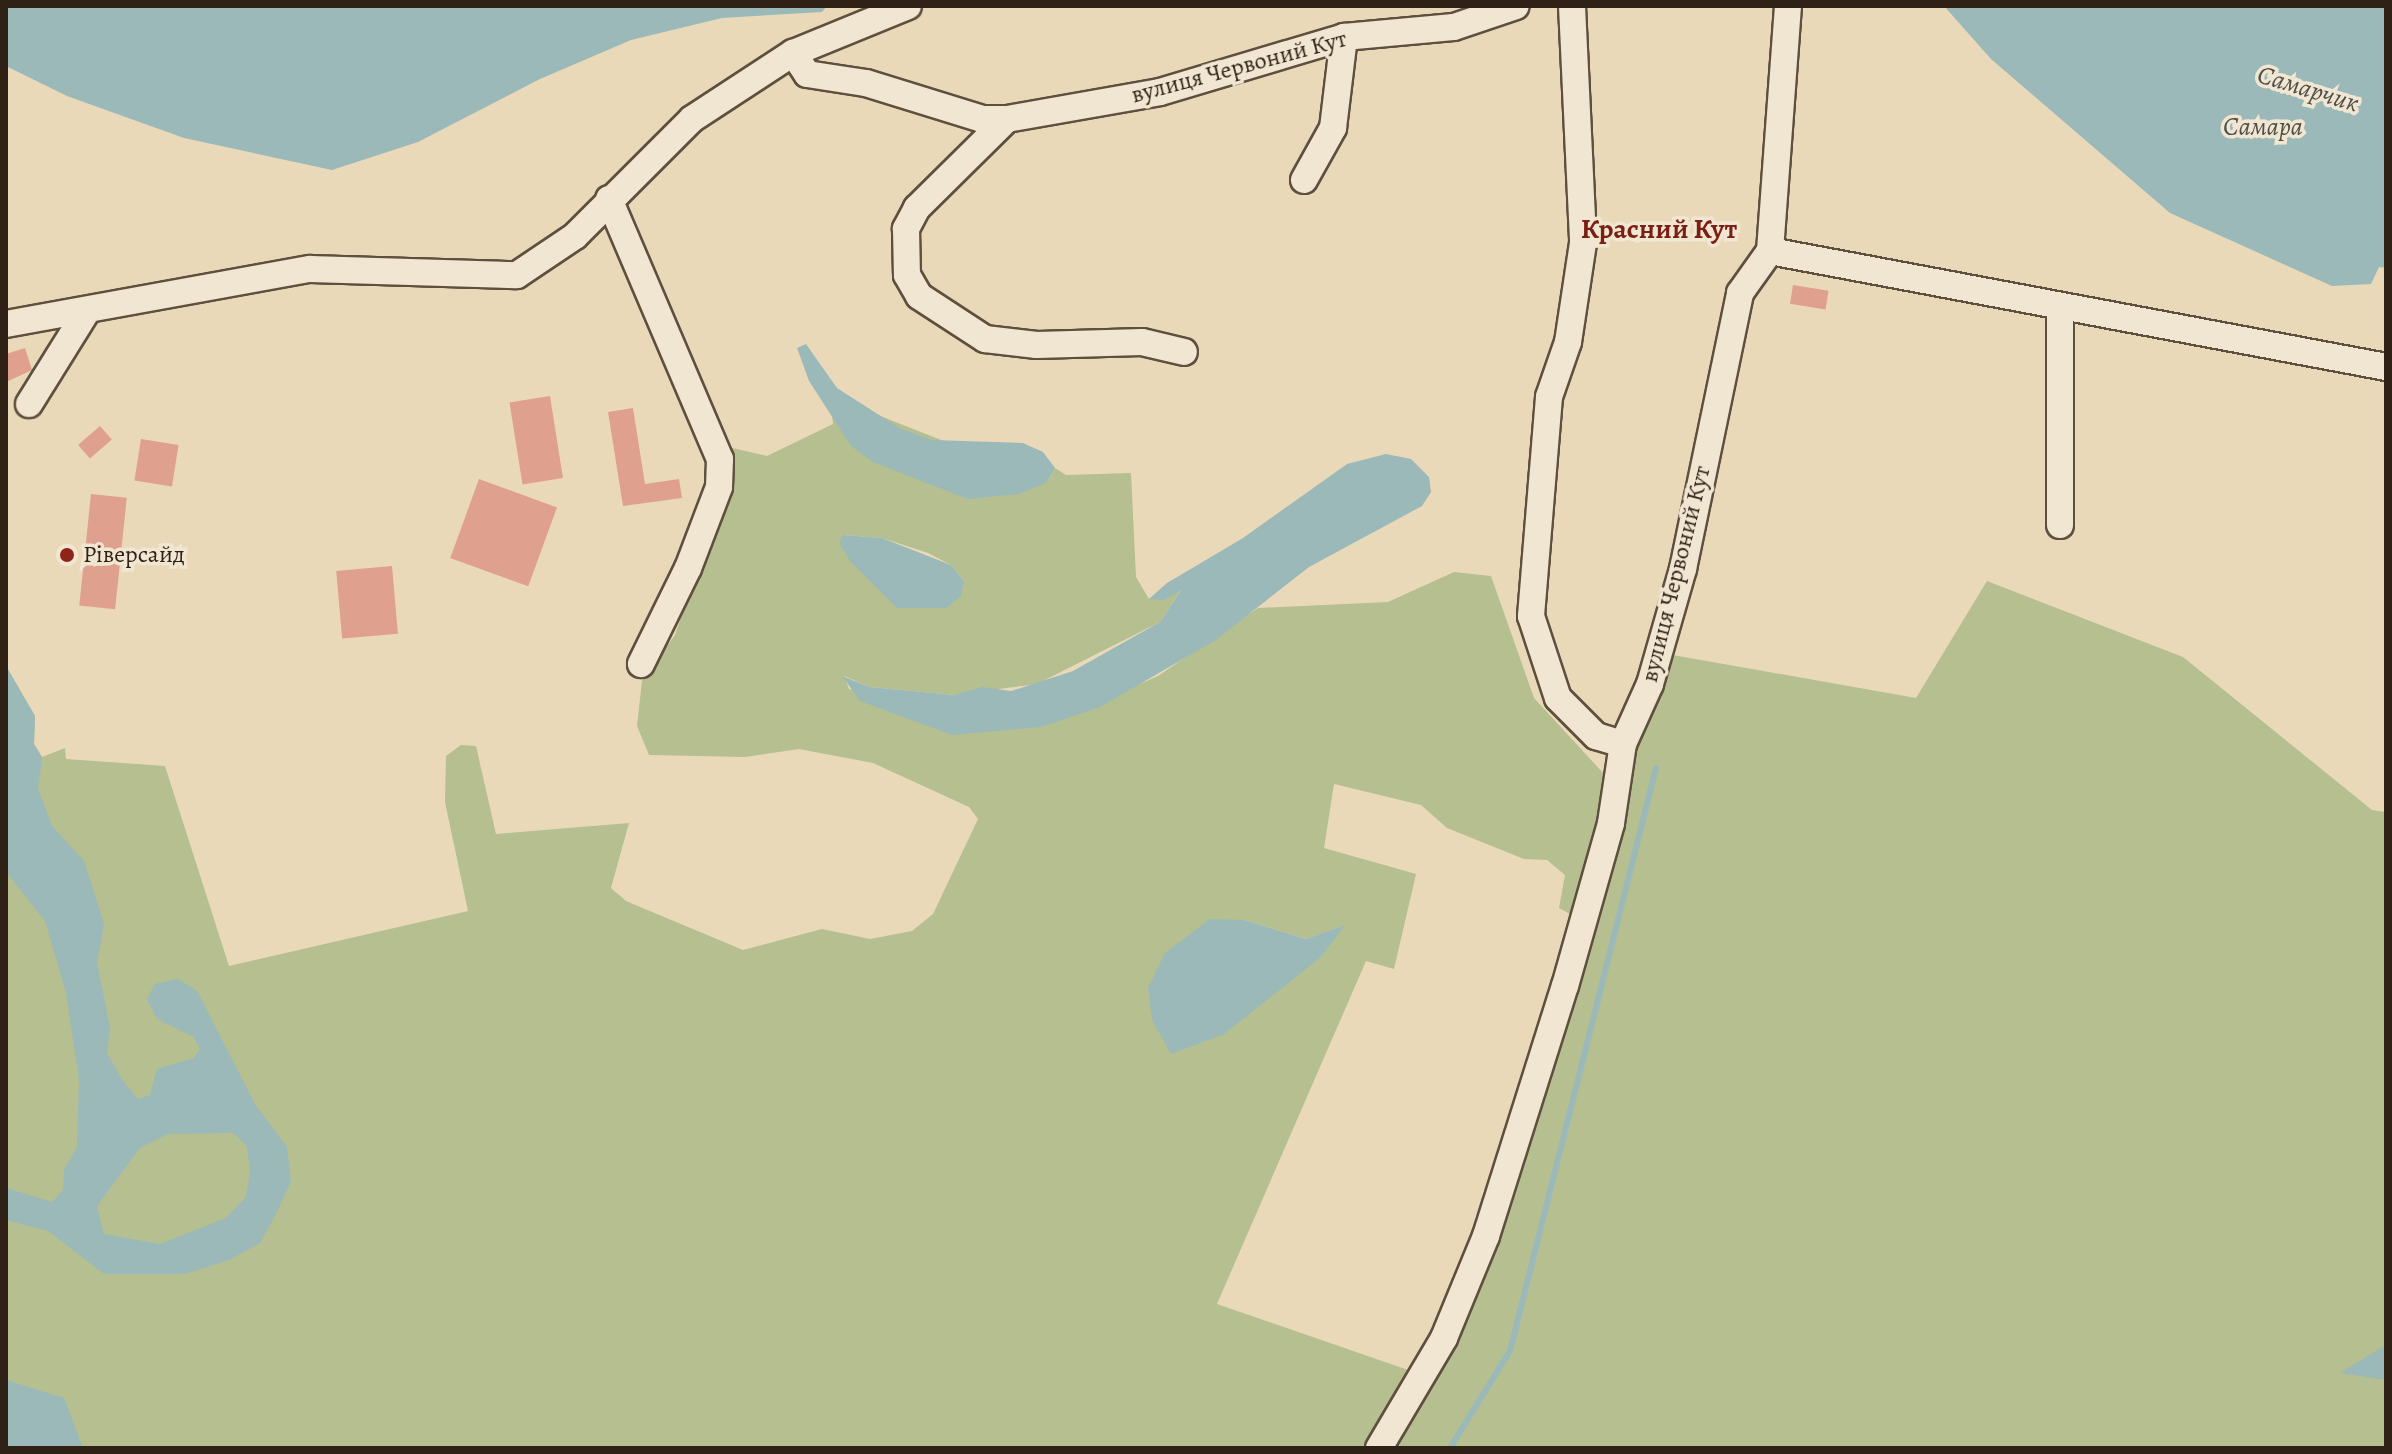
<!DOCTYPE html>
<meta charset="utf-8">
<style>
body{margin:0}
#map{position:relative;width:2392px;height:1454px;overflow:hidden;background:#ead9b9;font-family:Alegreya,serif}
div>[style]{position:absolute}
.green>*{inset:0;background:#b5bf90}
.water>*{inset:0;background:#9ab9b8}
.stream>*{height:6px;margin:-3px;padding:0 3px;transform-origin:3px;border-radius:3px;background:#9ab9b8}
.building>*{inset:0;background:#dfa08d;transform-origin:0 0}
.roads{filter:drop-shadow(2px 0 #5e4f3f) drop-shadow(-2px 0 #5e4f3f) drop-shadow(0 2px #5e4f3f) drop-shadow(0 -2px #5e4f3f)}
.minor>*{height:26px;margin:-13px;padding:0 13px;transform-origin:13px;border-radius:13px;background:#f1e6d2}
.dots>*{width:22px;height:22px;translate:-50% -50%;box-sizing:border-box;border:4px solid #f1e6d2;border-radius:50%}
span{translate:-50% -50%;white-space:nowrap;text-align:center;line-height:1.15;-webkit-text-stroke:7px #f1e6d2;paint-order:stroke}
.street-label{font-size:24px;color:#2f2116}
.poi-label{font-size:24px;color:#2f2116}
.left{translate:0 -50%;text-align:left}
.water-label{font-size:26px;color:#4f4f47;font-style:italic}
.quarter-label{font-size:28px;color:#7a1f14;font-weight:700}
.frame{position:absolute;inset:0;border:8px solid #2f2116;pointer-events:none}
</style>
<div id="map">
<div class="green">
<i style="clip-path:polygon(evenodd,831px 403px,873px 413px,1047px 482px,1055px 468px,1066px 475px,1131px 473px,1136px 577px,1149px 599px,1182px 588px,1160px 622px,1037px 684px,954px 695px,870px 687px,844px 676px,849px 689px,1041px 727px,1158px 676px,1258px 608px,1388px 602px,1454px 572px,1491px 576px,1534px 698px,1604px 774px,1602px 826px,1572px 915px,1559px 908px,1565px 875px,1547px 860px,1524px 859px,1447px 828px,1421px 805px,1334px 784px,1324px 848px,1416px 874px,1394px 969px,1366px 961px,1217px 1304px,1414px 1372px,1427px 1383px,1667px 654px,1916px 698px,1987px 581px,2183px 657px,2372px 810px,2386px 812px,2386px 1448px,6px 1448px,6px 666px,35px 716px,34px 744px,42px 757px,65px 748px,66px 759px,165px 766px,229px 966px,468px 911px,445px 802px,446px 756px,461px 745px,476px 746px,496px 834px,629px 823px,611px 888px,626px 901px,743px 950px,822px 929px,870px 939px,912px 931px,933px 914px,978px 819px,969px 807px,873px 763px,799px 749px,745px 757px,649px 755px,637px 726px,642px 681px,675px 635px,729px 478px,728px 447px,767px 456px,833px 424px,831px 403px,843px 535px,882px 538px,928px 553px,951px 565px,964px 581px,843px 535px,831px 403px,1244px 920px,1306px 939px,1343px 926px,1321px 957px,1280px 985px,1244px 920px)"></i>
</div>
<div class="water">
<i style="clip-path:polygon(6px 6px,827px 6px,822px 12px,722px 18px,631px 40px,540px 79px,418px 142px,332px 170px,184px 138px,67px 96px,6px 66px)"></i>
<i style="clip-path:polygon(1944px 6px,2386px 6px,2386px 268px,2379px 267px,2371px 284px,2332px 286px,2170px 213px,1991px 59px)"></i>
<i style="clip-path:polygon(806px 344px,837px 388px,901px 429px,932px 440px,1023px 443px,1043px 452px,1055px 468px,1047px 482px,1019px 494px,968px 499px,873px 462px,851px 446px,809px 381px,797px 348px)"></i>
<i style="clip-path:polygon(1386px 454px,1411px 459px,1429px 477px,1431px 492px,1422px 506px,1309px 567px,1216px 640px,1100px 707px,1041px 727px,952px 735px,860px 701px,842px 676px,870px 687px,954px 695px,982px 687px,1011px 691px,1073px 671px,1160px 622px,1181px 590px,1164px 600px,1149px 599px,1167px 583px,1243px 538px,1347px 464px)"></i>
<i style="clip-path:polygon(843px 535px,882px 538px,951px 565px,964px 581px,961px 596px,946px 608px,897px 608px,850px 561px,839px 543px)"></i>
<i style="clip-path:polygon(evenodd,6px 666px,35px 716px,34px 744px,42px 757px,38px 789px,52px 826px,84px 861px,104px 924px,97px 963px,110px 1027px,107px 1053px,123px 1081px,138px 1099px,150px 1095px,157px 1069px,194px 1058px,200px 1049px,194px 1037px,157px 1019px,147px 999px,155px 984px,178px 979px,197px 991px,255px 1104px,287px 1147px,291px 1181px,277px 1212px,260px 1243px,229px 1260px,185px 1274px,104px 1274px,48px 1231px,6px 1220px,6px 1188px,52px 1202px,63px 1190px,64px 1170px,77px 1147px,79px 1079px,66px 993px,45px 921px,6px 872px,6px 666px,233px 1133px,247px 1146px,250px 1172px,246px 1197px,226px 1218px,160px 1244px,104px 1234px,97px 1206px,140px 1148px,168px 1134px,233px 1133px)"></i>
<i style="clip-path:polygon(1210px 919px,1244px 920px,1306px 939px,1345px 925px,1321px 957px,1224px 1034px,1171px 1054px,1152px 1020px,1148px 988px,1165px 953px)"></i>
<i style="clip-path:polygon(2386px 1345px,2386px 1380px,2340px 1373px)"></i>
<i style="clip-path:polygon(6px 1380px,64px 1398px,83px 1448px,6px 1448px)"></i>
</div>
<div class="stream">
<i style="left:1450px;top:1448px;width:114px;rotate:-58.3deg"></i>
<i style="left:1510px;top:1351px;width:601px;rotate:-75.94deg"></i>
</div>
<div class="building">
<i style="left:1793px;top:285px;width:36px;height:19px;rotate:9deg"></i>
<i style="clip-path:polygon(25px 348px,32px 370px,6px 382px,6px 354px)"></i>
<i style="left:550px;top:396px;width:83px;height:41px;rotate:81deg"></i>
<i style="clip-path:polygon(633px 408px,645px 484px,679px 479px,682px 498px,623px 506px,608px 412px)"></i>
<i style="left:100px;top:426px;width:18px;height:29px;rotate:49deg"></i>
<i style="left:141px;top:439px;width:38px;height:42px;rotate:9deg"></i>
<i style="left:479px;top:479px;width:83px;height:84px;rotate:20deg"></i>
<i style="left:91px;top:494px;width:36px;height:112px;rotate:6deg"></i>
<i style="left:392px;top:566px;width:68px;height:56px;rotate:85deg"></i>
</div>
<div class="roads">
<div class="minor">
<i style="left:1572px;top:6px;width:237px;rotate:87.3deg"></i>
<i style="left:1583px;top:243px;width:100px;rotate:98.6deg"></i>
<i style="left:1568px;top:342px;width:58px;rotate:109.1deg"></i>
<i style="left:1549px;top:397px;width:220px;rotate:94.7deg"></i>
<i style="left:1531px;top:616px;width:86px;rotate:71.8deg"></i>
<i style="left:1558px;top:698px;width:54px;rotate:45deg"></i>
<i style="left:1596px;top:736px;width:28px;rotate:17deg"></i>
<i style="left:793px;top:53px;width:25px;rotate:56deg"></i>
<i style="left:807px;top:74px;width:60px;rotate:8.7deg"></i>
<i style="left:866px;top:83px;width:121px;rotate:17.2deg"></i>
<i style="left:982px;top:119px;width:25px"></i>
<i style="left:1007px;top:119px;width:155px;rotate:-10deg"></i>
<i style="left:1160px;top:92px;width:192px;rotate:-16.6deg"></i>
<i style="left:1344px;top:37px;width:110px;rotate:-5.2deg"></i>
<i style="left:1454px;top:27px;width:65px;rotate:-18.7deg"></i>
<i style="left:1007px;top:119px;width:127px;rotate:135.3deg"></i>
<i style="left:917px;top:208px;width:24px;rotate:118deg"></i>
<i style="left:906px;top:229px;width:46px;rotate:88.8deg"></i>
<i style="left:907px;top:275px;width:24px;rotate:60deg"></i>
<i style="left:919px;top:296px;width:79px;rotate:33.1deg"></i>
<i style="left:985px;top:339px;width:52px;rotate:6.6deg"></i>
<i style="left:1037px;top:345px;width:105px;rotate:-1.6deg"></i>
<i style="left:1142px;top:342px;width:43px;rotate:13.4deg"></i>
<i style="left:1304px;top:180px;width:60px;rotate:-60.9deg"></i>
<i style="left:1333px;top:128px;width:92px;rotate:-83.1deg"></i>
<i style="left:609px;top:199px;width:283px;rotate:66.9deg"></i>
<i style="left:720px;top:459px;width:28px;rotate:92deg"></i>
<i style="left:719px;top:487px;width:87px;rotate:110.9deg"></i>
<i style="left:688px;top:568px;width:107px;rotate:116.1deg"></i>
<i style="left:1770px;top:251px;width:627px;rotate:10.66deg"></i>
<i style="left:6px;top:324px;width:309px;rotate:-10.3deg"></i>
<i style="left:310px;top:269px;width:207px;rotate:1.7deg"></i>
<i style="left:517px;top:275px;width:70px;rotate:-33.9deg"></i>
<i style="left:575px;top:236px;width:165px;rotate:-45deg"></i>
<i style="left:692px;top:119px;width:121px;rotate:-33.2deg"></i>
<i style="left:793px;top:53px;width:124px;rotate:-22.2deg"></i>
<i style="left:29px;top:404px;width:110px;rotate:-58.1deg"></i>
<i style="left:2060px;top:525px;width:217px;rotate:-90deg"></i>
<i style="left:1379px;top:1448px;width:128px;rotate:-59.4deg"></i>
<i style="left:1444px;top:1338px;width:110px;rotate:-67.6deg"></i>
<i style="left:1486px;top:1236px;width:262px;rotate:-72.5deg"></i>
<i style="left:1565px;top:986px;width:169px;rotate:-74.2deg"></i>
<i style="left:1611px;top:823px;width:80px;rotate:-81.4deg"></i>
<i style="left:1623px;top:744px;width:66px;rotate:-65.8deg"></i>
<i style="left:1650px;top:684px;width:120px;rotate:-74deg"></i>
<i style="left:1683px;top:569px;width:282px;rotate:-78.3deg"></i>
<i style="left:1740px;top:293px;width:52px;rotate:-54.5deg"></i>
<i style="left:1770px;top:251px;width:246px;rotate:-85.8deg"></i>
</div>
</div>
<div class="dots">
<i style="left:67px;top:555px;background:#8f2418"></i>
</div>
<div class="street-label">
<span style="left:1239px;top:67px;rotate:-15deg">вулиця Червоний Кут</span>
<span style="left:1676px;top:574px;rotate:-76deg">вулиця Червоний Кут</span>
</div>
<div class="poi-label">
<span class="left" style="left:83px;top:555px">Ріверсайд</span>
</div>
<div class="water-label">
<span style="left:2308px;top:89px;rotate:17deg">Самарчик</span>
<span style="left:2263px;top:127px">Самара</span>
</div>
<div class="quarter-label">
<span style="left:1659px;top:229px">Красний Кут</span>
</div>
<div class="frame"></div>
</div>
